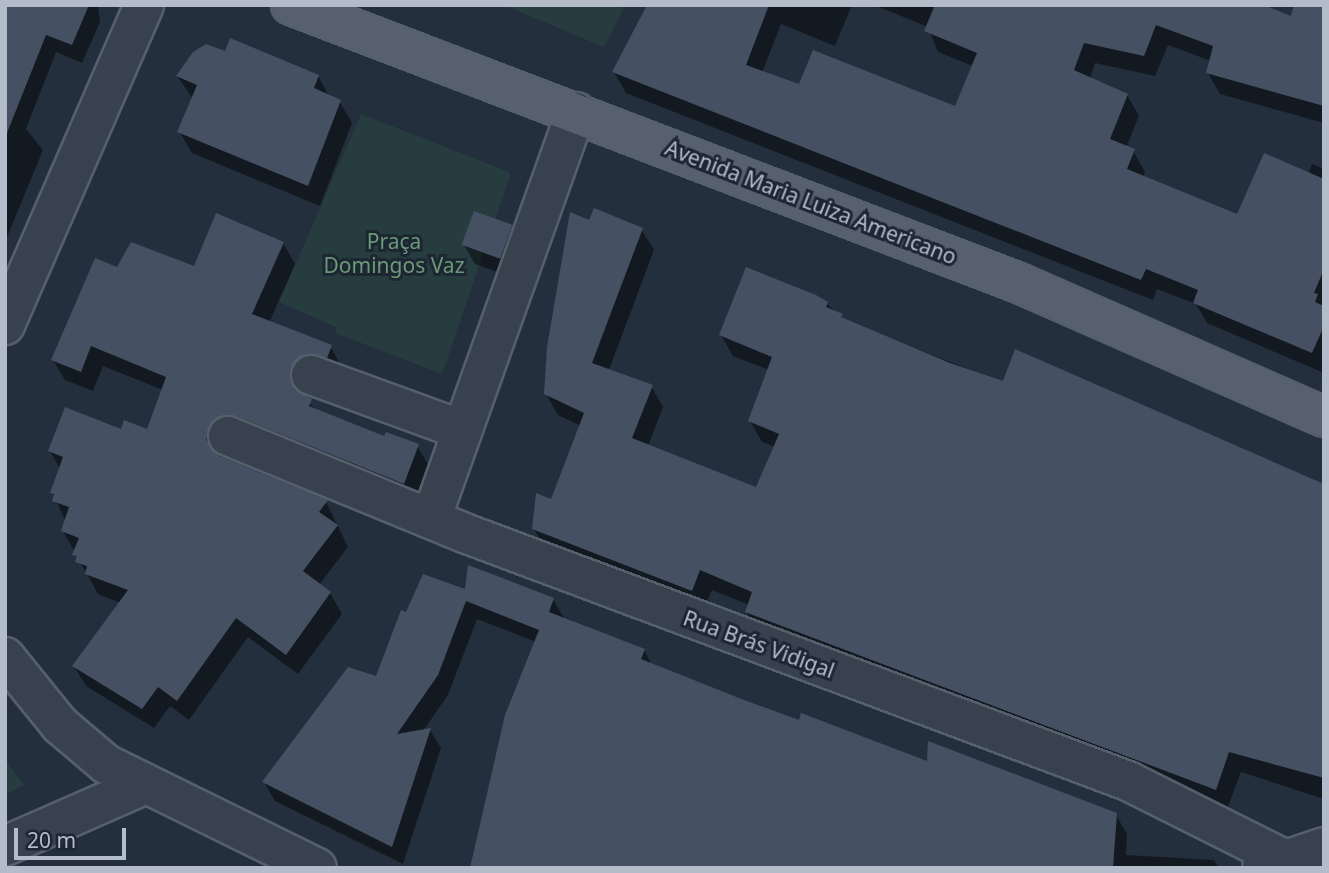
<!DOCTYPE html>
<meta charset="utf-8">
<style>
body{margin:0}
#map{position:relative;width:1329px;height:873px;overflow:hidden;background:#242f3e;font-family:"Noto Sans",sans-serif}
div>[style]{position:absolute}
.green>*{inset:0;background:#263c3f}
.shadow>*{inset:0;background:#0007}
.building>*{inset:0;background:#455162;transform-origin:0 0}
.roads{filter:drop-shadow(2px 0 #565f6c) drop-shadow(-2px 0 #565f6c) drop-shadow(0 2px #565f6c) drop-shadow(0 -2px #565f6c)}
.minor>*{height:38px;margin:-19px;padding:0 19px;transform-origin:19px;border-radius:19px;background:#38414e}
.major>*{height:38px;margin:-19px;padding:0 19px;transform-origin:19px;border-radius:19px;background:#56606e}
span{translate:-50% -50%;white-space:nowrap;text-align:center;line-height:1.15;-webkit-text-stroke:6px #1d2633;paint-order:stroke}
.street-label{font-size:21px;color:#b4bcc9}
.park-label{font-size:21px;color:#6b9a76}
.frame{position:absolute;inset:0;border:7px solid #b4bcc9;pointer-events:none}
.scale{position:absolute;left:14px;top:828px;width:112px;height:32px;box-sizing:border-box;border:4px solid #b4bcc9;border-top:0;padding-left:9px;font-size:21px;line-height:24px;white-space:nowrap;color:#b4bcc9;-webkit-text-stroke:5px #1d2633;paint-order:stroke}
</style>
<div id="map">
<div class="green">
<i style="clip-path:polygon(504px 5px,625px 5px,604px 47px)"></i>
<i style="clip-path:polygon(361px 114px,511px 173px,442px 374px,335px 333px,336px 327px,279px 302px)"></i>
<i style="clip-path:polygon(5px 760px,24px 785px,5px 795px)"></i>
</div>
<div class="shadow">
<i style="clip-path:polygon(5px 5px,98px 5px,100px 22px,82px 63px,56px 52px,26px 129px,43px 150px,5px 242px)"></i>
<i style="clip-path:polygon(725px 5px,852px 5px,835px 46px,781px 24px,762px 73px,800px 87px,956px 109px,973px 66px,938px 52px,928px 27px,874px 5px,1260px 5px,1293px 18px,1324px 5px,1324px 123px,1220px 94px,1208px 73px,1211px 61px,1168px 45px,1155px 76px,1095px 63px,1090px 79px,1127px 95px,1139px 116px,1126px 148px,1133px 151px,1145px 172px,1143px 177px,1238px 216px,1308px 174px,1312px 164px,1324px 169px,1324px 373px,1207px 323px,1196px 304px,1157px 289px,1153px 300px,626px 93px,614px 72px)"></i>
<i style="clip-path:polygon(226px 53px,318px 76px,330px 98px,340px 102px,352px 123px,320px 206px,192px 153px,179px 131px,193px 99px,178px 77px)"></i>
<i style="clip-path:polygon(590px 222px,641px 229px,654px 250px,609px 370px,651px 386px,663px 407px,648px 446px,757px 490px,775px 447px,762px 442px,750px 421px,769px 370px,733px 356px,721px 335px,827px 304px,845px 321px,1004px 383px,1016px 351px,1324px 489px,1324px 799px,1241px 772px,1227px 809px,758px 632px,746px 611px,749px 605px,712px 590px,703px 611px,546px 550px,534px 529px,552px 501px,581px 426px,558px 415px,546px 394px)"></i>
<i style="clip-path:polygon(511px 226px,522px 245px,511px 277px,475px 264px,464px 245px)"></i>
<i style="clip-path:polygon(evenodd,283px 243px,295px 264px,269px 323px,330px 346px,342px 367px,301px 388px,301px 395px,317px 411px,385px 439px,417px 446px,429px 466px,415px 504px,225px 439px,218px 458px,326px 502px,348px 547px,319px 585px,330px 593px,342px 614px,298px 674px,248px 637px,189px 720px,170px 706px,154px 728px,86px 686px,74px 666px,121px 603px,98px 594px,63px 531px,66px 522px,52px 492px,60px 469px,50px 451px,122px 431px,148px 431px,163px 390px,103px 366px,93px 391px,65px 380px,53px 360px,118px 269px,195px 269px,283px 243px,298px 354px,316px 354px,324px 358px,324px 359px,298px 354px)"></i>
<i style="clip-path:polygon(466px 592px,553px 599px,564px 618px,644px 650px,652px 665px,743px 702px,929px 764px,1116px 815px,1127px 834px,1126px 855px,1214px 860px,1219px 868px,471px 868px,536px 642px,477px 619px,448px 695px,423px 731px,430px 730px,441px 748px,403px 864px,275px 801px,264px 782px,377px 679px,407px 614px)"></i>
</div>
<div class="building">
<i style="clip-path:polygon(5px 5px,89px 5px,72px 45px,46px 35px,7px 133px)"></i>
<i style="clip-path:polygon(647px 5px,769px 5px,746px 65px,799px 84px,813px 50px,955px 106px,977px 53px,924px 31px,935px 5px,1264px 5px,1291px 16px,1294px 5px,1324px 5px,1324px 106px,1206px 73px,1213px 46px,1156px 25px,1144px 56px,1084px 43px,1074px 70px,1128px 94px,1110px 139px,1135px 149px,1127px 169px,1237px 214px,1264px 153px,1324px 179px,1324px 269px,1314px 293px,1318px 294px,1315px 302px,1324px 306px,1324px 326px,1312px 353px,1193px 303px,1198px 290px,1146px 269px,1141px 280px,612px 72px)"></i>
<i style="clip-path:polygon(230px 38px,319px 75px,314px 88px,341px 100px,308px 186px,177px 132px,197px 85px,176px 76px,193px 52px,206px 44px,225px 51px)"></i>
<i style="clip-path:polygon(594px 208px,643px 228px,592px 363px,653px 385px,632px 438px,756px 487px,779px 434px,748px 421px,772px 357px,719px 335px,746px 267px,816px 295px,828px 302px,826px 307px,843px 314px,841px 317px,950px 363px,1003px 381px,1015px 349px,1324px 484px,1324px 778px,1229px 752px,1216px 790px,745px 612px,752px 592px,700px 570px,692px 591px,532px 529px,536px 493px,551px 499px,584px 413px,544px 394px,547px 347px,570px 212px,589px 220px)"></i>
<i style="left:474px;top:211px;width:41px;height:36px;rotate:20deg"></i>
<i style="clip-path:polygon(216px 213px,284px 242px,252px 314px,332px 345px,327px 358px,307px 354px,291px 367px,290px 379px,295px 390px,312px 399px,309px 406px,384px 436px,386px 432px,419px 444px,404px 484px,236px 416px,214px 419px,206px 440px,219px 456px,328px 500px,319px 512px,338px 525px,303px 571px,331px 592px,286px 655px,236px 618px,177px 701px,158px 687px,142px 709px,72px 666px,128px 590px,85px 574px,87px 566px,75px 562px,77px 556px,72px 555px,79px 538px,61px 531px,69px 507px,52px 501px,54px 494px,50px 493px,63px 457px,48px 451px,65px 407px,121px 429px,124px 420px,147px 429px,166px 377px,91px 346px,81px 372px,51px 360px,95px 258px,117px 267px,131px 242px,194px 266px)"></i>
<i style="clip-path:polygon(468px 565px,554px 598px,549px 612px,645px 649px,641px 659px,744px 700px,799px 720px,801px 713px,927px 761px,928px 741px,1117px 813px,1113px 868px,470px 868px,505px 715px,539px 630px,466px 601px,438px 675px,397px 734px,431px 728px,392px 847px,262px 782px,348px 667px,376px 676px,401px 610px,406px 612px,423px 574px,465px 589px)"></i>
</div>
<div class="roads">
<div class="minor">
<i style="left:5px;top:325px;width:349px;rotate:-66.5deg"></i>
<i style="left:311px;top:375px;width:161px;rotate:20deg"></i>
<i style="left:228px;top:436px;width:258px;rotate:22.3deg"></i>
<i style="left:467px;top:534px;width:706px;rotate:20.49deg"></i>
<i style="left:1128px;top:781px;width:177px;rotate:26.6deg"></i>
<i style="left:431px;top:519px;width:432px;rotate:-70.4deg"></i>
<i style="left:5px;top:657px;width:87px;rotate:51deg"></i>
<i style="left:60px;top:725px;width:60px;rotate:40.3deg"></i>
<i style="left:106px;top:764px;width:235px;rotate:26.2deg"></i>
<i style="left:5px;top:846px;width:152px;rotate:-23.7deg"></i>
<i style="left:1262px;top:868px;width:65px;rotate:-18.7deg"></i>
</div>
<div class="major">
<i style="left:291px;top:5px;width:779px;rotate:20.9deg"></i>
<i style="left:1019px;top:283px;width:333px;rotate:23.7deg"></i>
</div>
</div>
<div class="street-label">
<span style="left:811px;top:202px;rotate:21deg">Avenida Maria Luiza Americano</span>
<span style="left:759px;top:644px;rotate:20deg">Rua Brás Vidigal</span>
</div>
<div class="park-label">
<span style="left:394px;top:253px">Praça<br>Domingos Vaz</span>
</div>
<div class="frame"></div>
<div class="scale">20 m</div>
</div>
